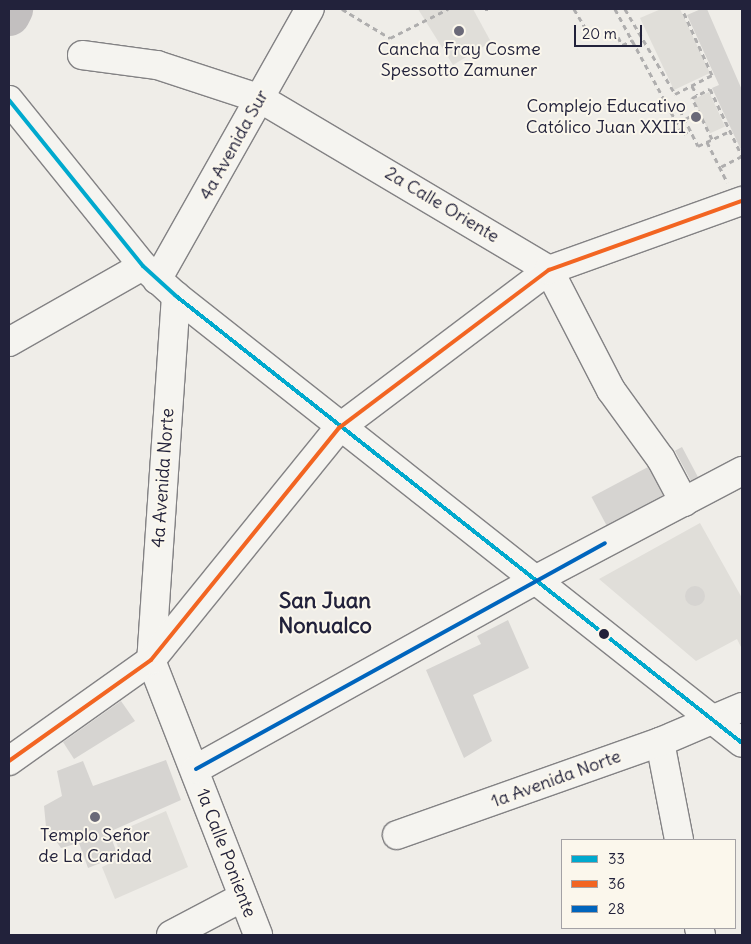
<!DOCTYPE html>
<meta charset="utf-8">
<style>
body{margin:0}
#map{position:relative;width:751px;height:944px;overflow:hidden;background:#efede8;font-family:Delius,sans-serif}
div>[style]{position:absolute}
.green>*{inset:0;background:#e0ded9;transform-origin:0 0}
.river>*{height:41px;margin:-20.5px;padding:0 20.5px;transform-origin:20.5px;border-radius:20.5px;background:#c2bfbf}
.building>*{inset:0;background:#d6d4d1;transform-origin:0 0}
.round{border-radius:50%}
.path>*{height:3px;margin-top:-1.5px;transform-origin:0;background:repeating-linear-gradient(90deg,#afaeae 0 5px,transparent 0 9px)}
.roads{filter:drop-shadow(1px 0 #838284) drop-shadow(-1px 0 #838284) drop-shadow(0 1px #838284) drop-shadow(0 -1px #838284)}
.minor>*{height:28px;margin:-14px;padding:0 14px;transform-origin:14px;border-radius:14px;background:#f5f4f0}
.major>*{height:28px;margin:-14px;padding:0 14px;transform-origin:14px;border-radius:14px;background:#f5f4f0}
.bus-1>*{height:4px;margin:-2px;padding:0 2px;transform-origin:2px;border-radius:2px;background:#00a9ce}
.bus-2>*{height:4px;margin:-2px;padding:0 2px;transform-origin:2px;border-radius:2px;background:#f26522}
.bus-3>*{height:4px;margin:-2px;padding:0 2px;transform-origin:2px;border-radius:2px;background:#0065bd}
.dots>*{width:14px;height:14px;translate:-50% -50%;box-sizing:border-box;border:2px solid #fbf7ec;border-radius:50%}
span{translate:-50% -50%;white-space:nowrap;text-align:center;line-height:1.15;-webkit-text-stroke:4px #fbf7ec;paint-order:stroke}
.poi-label{font-size:18px;color:#22223b}
.right{translate:-100% -50%;text-align:right}
.street-label{font-size:18px;color:#22223b}
.district-label{font-size:22px;color:#22223b;font-weight:700}
.frame{position:absolute;inset:0;border:10px solid #22223b;pointer-events:none}
.legend{position:absolute;left:561px;top:839px;width:175px;height:90px;box-sizing:border-box;background:#fbf7ec;border:1px solid #a4a2a5;margin:0;padding:6px 9px;list-style:none;font-size:15px;color:#22223b}
.legend li{display:flex;align-items:center;gap:10px;height:25px}
.legend b{width:25px;border:1px solid #a4a2a5}
.scale{position:absolute;left:574px;top:25px;width:68px;height:22px;box-sizing:border-box;border:2px solid #22223b;border-top:0;padding-left:6px;font-size:15px;line-height:18px;white-space:nowrap;color:#22223b;-webkit-text-stroke:4px #fbf7ec;paint-order:stroke}
</style>
<div id="map">
<div class="green">
<i style="clip-path:polygon(418px 9px,473px 9px,491px 42px,453px 65px)"></i>
<i style="clip-path:polygon(661px 9px,680px 9px,710px 73px,674px 90px,640px 18px)"></i>
<i style="left:709px;top:92px;width:38px;height:17px;rotate:65deg"></i>
<i style="clip-path:polygon(700px 523px,742px 598px,742px 649px,737px 639px,696px 661px,599px 579px)"></i>
<i style="clip-path:polygon(166px 811px,188px 867px,115px 899px,102px 867px,122px 858px,113px 834px)"></i>
</div>
<div class="river">
<i style="left:9px;top:15px;width:7px;rotate:-63deg"></i>
</div>
<div class="building">
<i style="clip-path:polygon(701px 9px,707px 9px,742px 90px,742px 152px,712px 88px,719px 85px,687px 15px)"></i>
<i style="left:682px;top:447px;width:34px;height:8px;rotate:62deg"></i>
<i style="left:648px;top:467px;width:32px;height:64px;rotate:62deg"></i>
<i class="round" style="left:685px;top:586px;width:20px;height:20px"></i>
<i style="clip-path:polygon(508px 620px,529px 668px,473px 695px,492px 741px,464px 758px,426px 670px,481px 644px,477px 636px)"></i>
<i style="clip-path:polygon(121px 701px,135px 721px,74px 759px,63px 742px)"></i>
<i style="clip-path:polygon(166px 760px,181px 800px,109px 832px,118px 856px,88px 868px,79px 843px,61px 848px,46px 827px,44px 806px,62px 796px,57px 771px,83px 761px,93px 786px)"></i>
</div>
<div class="path">
<i style="left:342px;top:9px;width:56px;rotate:31.1deg"></i>
<i style="left:390px;top:38px;width:65px;rotate:-26.6deg"></i>
<i style="left:485px;top:9px;width:3px"></i>
<i style="left:574px;top:9px;width:35px;rotate:59deg"></i>
<i style="left:615px;top:9px;width:142px;rotate:61.5deg"></i>
<i style="left:683px;top:134px;width:9px;rotate:-27deg"></i>
<i style="left:625px;top:9px;width:99px;rotate:59.5deg"></i>
<i style="left:675px;top:94px;width:42px;rotate:-27.2deg"></i>
<i style="left:712px;top:75px;width:72px;rotate:-114.4deg"></i>
<i style="left:618px;top:37px;width:9px;rotate:63deg"></i>
<i style="left:622px;top:45px;width:12px;rotate:-24deg"></i>
<i style="left:692px;top:86px;width:10px;rotate:61deg"></i>
<i style="left:676px;top:102px;width:49px;rotate:63.4deg"></i>
<i style="left:698px;top:146px;width:35px;rotate:-25deg"></i>
<i style="left:685px;top:119px;width:16px;rotate:-27deg"></i>
<i style="left:712px;top:139px;width:46px;rotate:-116deg"></i>
<i style="left:692px;top:98px;width:20px;rotate:-27deg"></i>
<i style="left:710px;top:89px;width:74px;rotate:64.5deg"></i>
<i style="left:742px;top:156px;width:25px;rotate:153deg"></i>
<i style="left:707px;top:142px;width:45px;rotate:63.4deg"></i>
</div>
<div class="roads">
<div class="minor">
<i style="left:82px;top:55px;width:76px;rotate:7.6deg"></i>
<i style="left:157px;top:65px;width:109px;rotate:18.1deg"></i>
<i style="left:261px;top:99px;width:335px;rotate:30.7deg"></i>
<i style="left:549px;top:270px;width:135px;rotate:62.7deg"></i>
<i style="left:611px;top:390px;width:85px;rotate:54.1deg"></i>
<i style="left:661px;top:459px;width:49px;rotate:61.9deg"></i>
<i style="left:157px;top:280px;width:311px;rotate:-60.6deg"></i>
<i style="left:176px;top:296px;width:365px;rotate:93.9deg"></i>
<i style="left:151px;top:660px;width:295px;rotate:68.7deg"></i>
<i style="left:9px;top:342px;width:154px;rotate:-29.6deg"></i>
<i style="left:660px;top:742px;width:100px;rotate:79deg"></i>
<i style="left:9px;top:761px;width:174px;rotate:-35.4deg"></i>
<i style="left:151px;top:660px;width:299px;rotate:-51deg"></i>
<i style="left:196px;top:769px;width:390px;rotate:-29.1deg"></i>
<i style="left:397px;top:835px;width:279px;rotate:-19.5deg"></i>
<i style="left:660px;top:742px;width:89px;rotate:-23.1deg"></i>
<i style="left:699px;top:928px;width:7px;rotate:74deg"></i>
<i style="left:171px;top:935px;width:81px;rotate:-27.8deg"></i>
</div>
<div class="major">
<i style="left:9px;top:100px;width:213px;rotate:51.1deg"></i>
<i style="left:143px;top:266px;width:45px;rotate:42.3deg"></i>
<i style="left:176px;top:296px;width:721px;rotate:38.3deg"></i>
<i style="left:339px;top:428px;width:263px;rotate:-37deg"></i>
<i style="left:549px;top:270px;width:205px;rotate:-19.7deg"></i>
<i style="left:537px;top:579px;width:232px;rotate:-27.8deg"></i>
</div>
</div>
<div class="bus-1">
<i style="left:9px;top:100px;width:213px;rotate:51.1deg"></i>
<i style="left:143px;top:266px;width:45px;rotate:42.3deg"></i>
<i style="left:176px;top:296px;width:721px;rotate:38.3deg"></i>
</div>
<div class="bus-2">
<i style="left:9px;top:761px;width:174px;rotate:-35.4deg"></i>
<i style="left:151px;top:660px;width:299px;rotate:-51deg"></i>
<i style="left:339px;top:428px;width:263px;rotate:-37deg"></i>
<i style="left:549px;top:270px;width:205px;rotate:-19.7deg"></i>
</div>
<div class="bus-3">
<i style="left:196px;top:769px;width:467px;rotate:-28.9deg"></i>
</div>
<div class="dots">
<i style="left:459px;top:31px;background:#6a6978"></i>
<i style="left:696px;top:117px;background:#6a6978"></i>
<i style="left:604px;top:634px;background:#22223b"></i>
<i style="left:95px;top:817px;background:#6a6978"></i>
</div>
<div class="poi-label">
<span style="left:459px;top:60px">Cancha Fray Cosme<br>Spessotto Zamuner</span>
<span class="right" style="left:686px;top:117px">Complejo Educativo<br>Católico Juan XXIII</span>
<span style="left:95px;top:846px">Templo Señor<br>de La Caridad</span>
</div>
<div class="street-label">
<span style="left:234px;top:145px;rotate:-61deg">4a Avenida Sur</span>
<span style="left:442px;top:205px;rotate:31deg">2a Calle Oriente</span>
<span style="left:163px;top:478px;rotate:-86deg">4a Avenida Norte</span>
<span style="left:556px;top:779px;rotate:-20deg">1a Avenida Norte</span>
<span style="left:226px;top:853px;rotate:69deg">1a Calle Poniente</span>
</div>
<div class="district-label">
<span style="left:325px;top:613px">San Juan<br>Nonualco</span>
</div>
<div class="frame"></div>
<ul class="legend">
<li><b style="height:6px;background:#00a9ce"></b>33</li>
<li><b style="height:6px;background:#f26522"></b>36</li>
<li><b style="height:6px;background:#0065bd"></b>28</li>
</ul>
<div class="scale">20 m</div>
</div>
